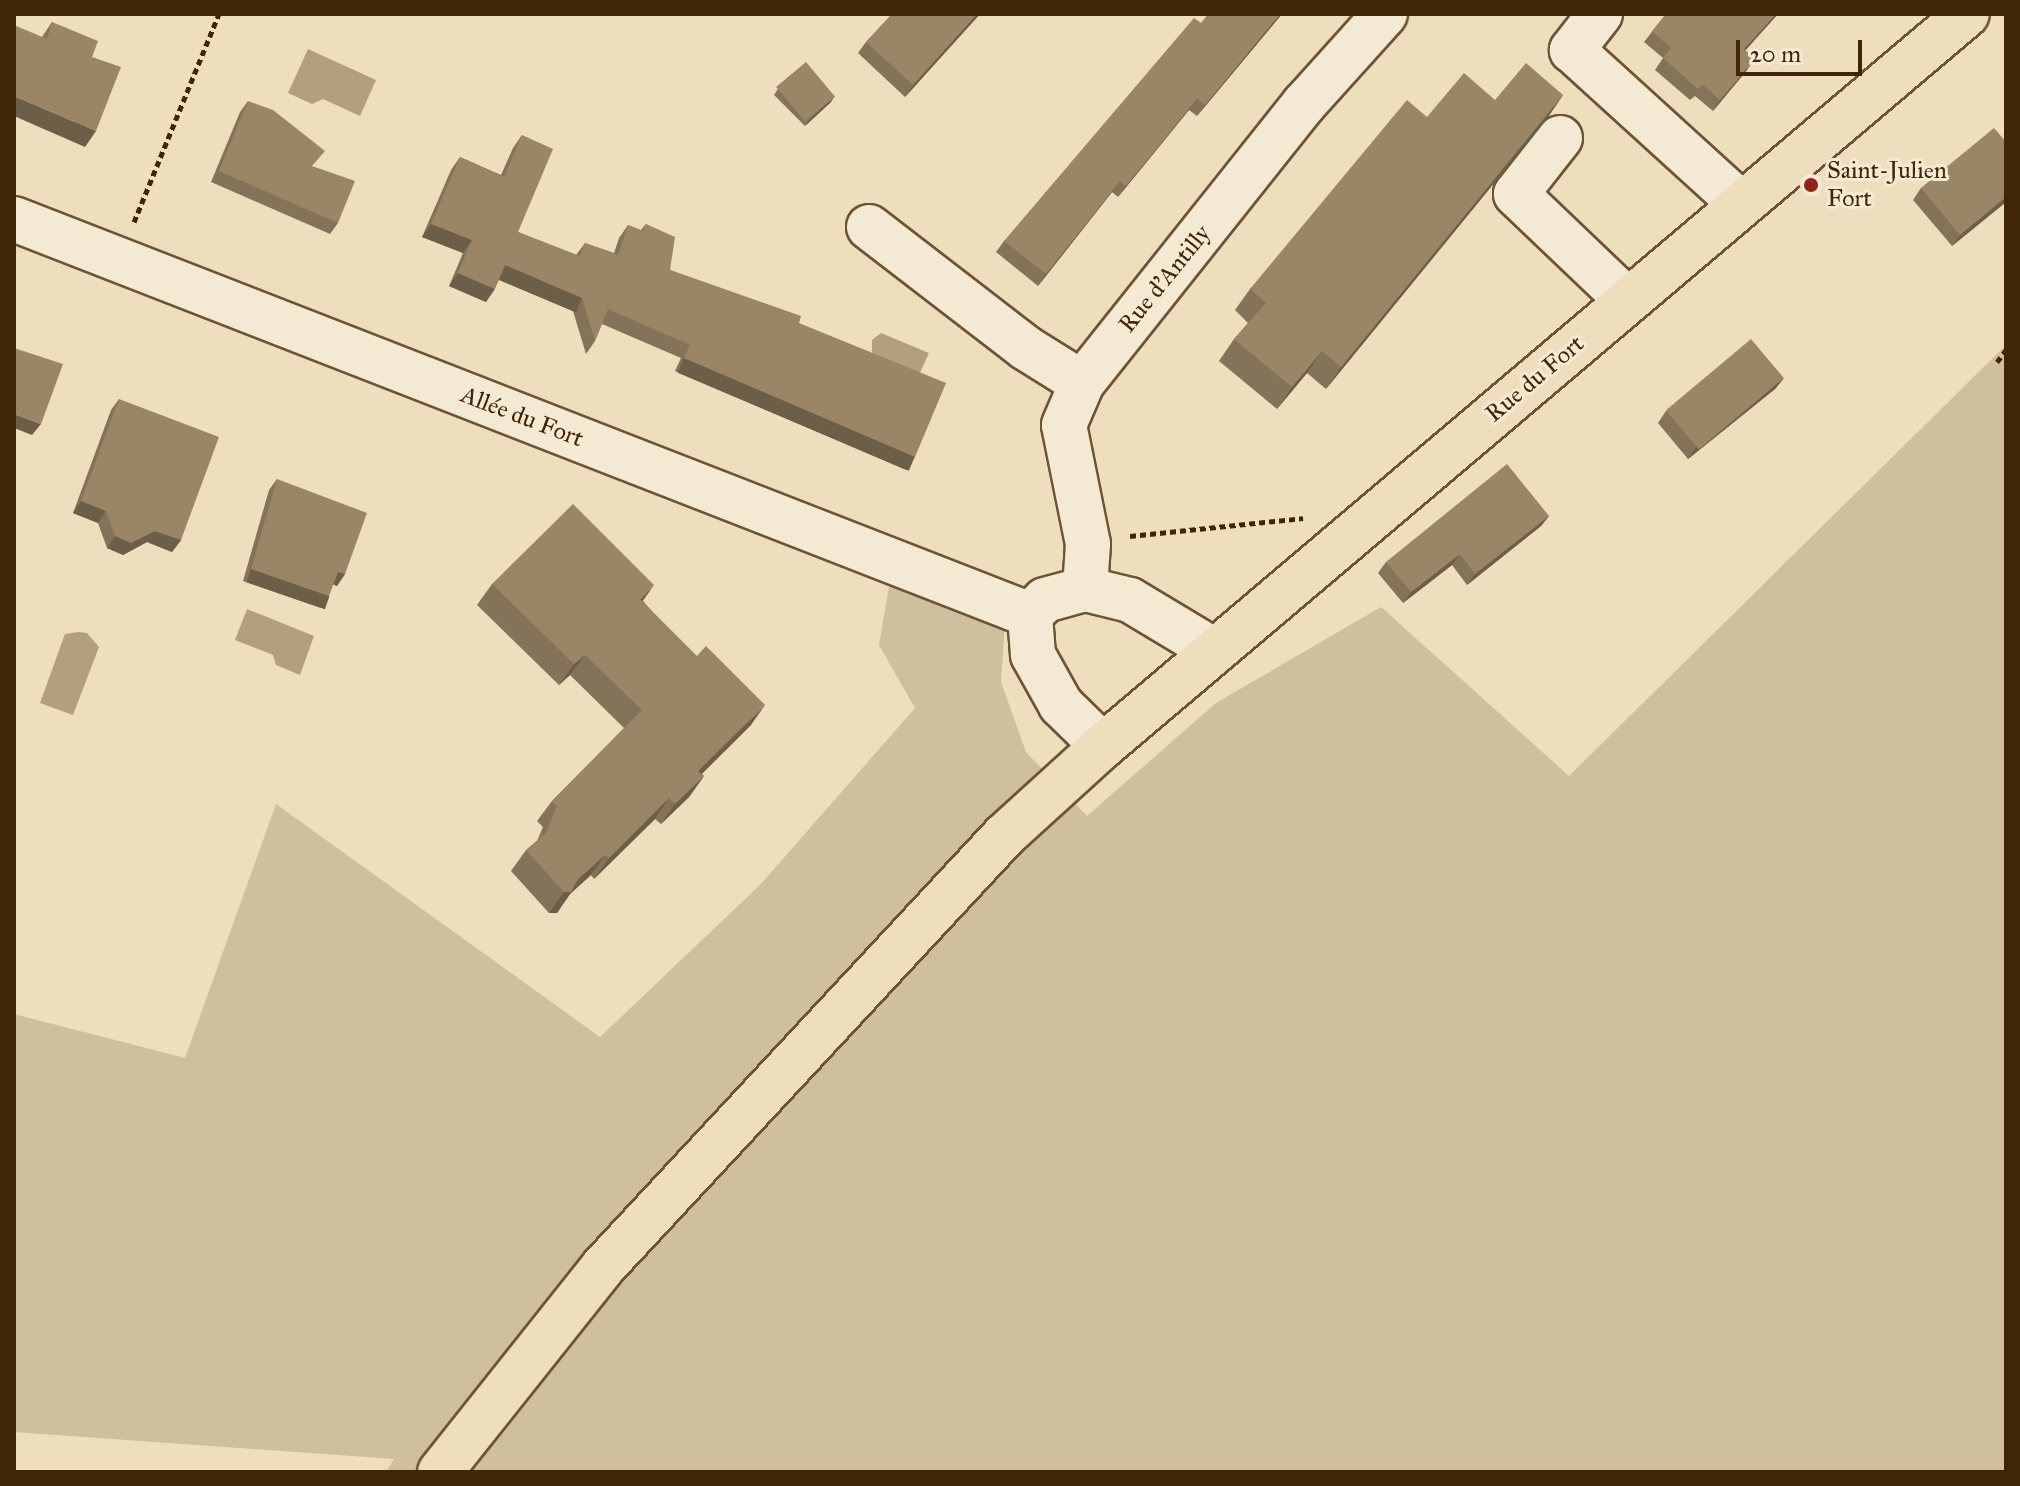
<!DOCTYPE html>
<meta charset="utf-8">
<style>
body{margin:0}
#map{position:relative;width:2020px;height:1486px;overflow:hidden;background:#eedebd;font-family:"IM FELL Great Primer",serif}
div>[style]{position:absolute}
.green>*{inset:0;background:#d0bf9e}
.water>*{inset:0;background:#b39f7f}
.path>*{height:5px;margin-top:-2.5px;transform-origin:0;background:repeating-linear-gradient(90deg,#402607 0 6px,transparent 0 10px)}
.roads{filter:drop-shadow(2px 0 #6c5434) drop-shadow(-2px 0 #6c5434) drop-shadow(0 2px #6c5434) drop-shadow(0 -2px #6c5434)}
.minor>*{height:44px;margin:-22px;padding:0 22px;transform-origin:22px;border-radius:22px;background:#f4ead4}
.major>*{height:44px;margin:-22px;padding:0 22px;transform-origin:22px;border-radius:22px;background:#eedebd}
.wall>*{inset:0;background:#847358}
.shaded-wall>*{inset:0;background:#6c5e47;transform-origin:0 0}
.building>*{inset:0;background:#9a8666;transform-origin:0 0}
.dots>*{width:22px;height:22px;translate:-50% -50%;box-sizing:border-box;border:4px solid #f4ead4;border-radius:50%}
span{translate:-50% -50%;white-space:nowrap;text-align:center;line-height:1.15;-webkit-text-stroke:6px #f4ead4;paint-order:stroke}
.poi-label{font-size:24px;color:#402607}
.left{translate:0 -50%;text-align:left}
.street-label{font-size:24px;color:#402607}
.frame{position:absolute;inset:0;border:16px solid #402607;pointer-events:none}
.scale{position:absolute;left:1736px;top:40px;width:126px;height:36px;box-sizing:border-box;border:4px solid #402607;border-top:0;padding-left:10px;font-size:24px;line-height:28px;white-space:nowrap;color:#402607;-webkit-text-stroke:6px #f4ead4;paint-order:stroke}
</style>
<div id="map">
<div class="green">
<i style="clip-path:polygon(2006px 345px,2006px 1472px,386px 1472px,394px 1459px,14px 1432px,14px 1014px,185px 1058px,276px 804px,600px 1037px,760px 885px,915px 708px,879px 645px,889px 586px,1005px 621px,1001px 682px,1026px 752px,1087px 816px,1216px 703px,1381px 607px,1569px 776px)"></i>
</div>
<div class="water">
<i style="clip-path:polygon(308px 49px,376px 80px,360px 116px,323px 99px,312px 104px,288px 93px)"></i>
<i style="clip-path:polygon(881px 333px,929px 353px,919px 375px,872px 355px,872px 340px)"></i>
<i style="clip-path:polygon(247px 609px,314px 636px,300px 675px,276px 665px,273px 655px,235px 640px)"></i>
<i style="clip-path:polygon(78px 632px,87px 633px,99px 647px,73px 715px,40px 703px,65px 634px)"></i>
</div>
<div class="path">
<i style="left:134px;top:222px;width:225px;rotate:-67.8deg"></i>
<i style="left:1997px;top:362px;width:15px;rotate:-53deg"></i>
<i style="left:1130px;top:536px;width:174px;rotate:-5.9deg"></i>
</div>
<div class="roads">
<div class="minor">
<i style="left:1600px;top:14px;width:46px;rotate:127.9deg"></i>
<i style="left:1572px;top:50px;width:227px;rotate:42.3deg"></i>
<i style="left:1560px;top:138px;width:71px;rotate:128.2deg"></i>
<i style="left:1516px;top:194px;width:153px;rotate:43.7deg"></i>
<i style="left:14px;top:219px;width:1090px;rotate:21.29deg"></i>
<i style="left:869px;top:227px;width:198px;rotate:37.6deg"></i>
<i style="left:1026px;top:348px;width:66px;rotate:32deg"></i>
<i style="left:1085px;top:589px;width:45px;rotate:-86.2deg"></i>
<i style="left:1088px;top:544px;width:121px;rotate:-101.4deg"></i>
<i style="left:1064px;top:425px;width:46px;rotate:-66.8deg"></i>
<i style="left:1082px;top:383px;width:357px;rotate:-51.5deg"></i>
<i style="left:1304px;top:104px;width:121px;rotate:-48deg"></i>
<i style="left:1103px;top:746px;width:59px;rotate:-135.7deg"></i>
<i style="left:1061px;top:705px;width:57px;rotate:-119.2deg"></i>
<i style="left:1033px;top:655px;width:40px;rotate:-94.3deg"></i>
<i style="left:1030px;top:615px;width:21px;rotate:-45deg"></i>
<i style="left:1045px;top:600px;width:41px;rotate:-15.4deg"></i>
<i style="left:1085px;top:589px;width:46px;rotate:13.7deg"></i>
<i style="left:1130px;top:600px;width:99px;rotate:31deg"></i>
</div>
<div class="major">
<i style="left:440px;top:1472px;width:260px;rotate:-51.5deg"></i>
<i style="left:602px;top:1268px;width:590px;rotate:-47.06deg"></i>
<i style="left:1004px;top:836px;width:134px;rotate:-42.3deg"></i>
<i style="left:1103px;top:746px;width:1132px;rotate:-40.27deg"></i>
</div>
</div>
<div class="wall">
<i style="clip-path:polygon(892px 14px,980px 14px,905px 97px,858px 53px,866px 42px)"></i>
<i style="clip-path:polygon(1282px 14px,1197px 116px,1189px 110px,1118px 197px,1112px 192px,1038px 286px,996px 252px,1004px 241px)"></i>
<i style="clip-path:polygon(1666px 14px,1778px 14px,1745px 51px,1747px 70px,1713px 111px,1695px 96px,1690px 100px,1655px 70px,1663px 58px,1644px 42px)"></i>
<i style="clip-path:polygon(52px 22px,92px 57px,85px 147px,42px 37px)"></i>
<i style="clip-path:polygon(778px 89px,831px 102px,805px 126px,774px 95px)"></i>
<i style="clip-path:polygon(1563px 95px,1548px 117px,1326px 389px,1307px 373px,1277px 409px,1219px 361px,1234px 339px,1248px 323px,1235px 310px,1250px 289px,1427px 117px,1495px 100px)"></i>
<i style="clip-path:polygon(248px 101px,338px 223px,330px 234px,211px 182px,240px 112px)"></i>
<i style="clip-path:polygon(522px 135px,518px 232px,576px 255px,585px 243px,614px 253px,619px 238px,628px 225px,641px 230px,646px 224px,670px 270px,799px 323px,915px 457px,906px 470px,675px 371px,681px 358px,602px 324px,595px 341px,586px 354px,573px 311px,499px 280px,486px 302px,449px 286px,463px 253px,422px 237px,451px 170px,460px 157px,501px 175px,513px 148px)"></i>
<i style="clip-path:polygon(2006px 142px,2006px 202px,1952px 246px,1913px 200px,1921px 188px)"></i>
<i style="clip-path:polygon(1784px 378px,1775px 389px,1688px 459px,1658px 423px,1666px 411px)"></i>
<i style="clip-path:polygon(119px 399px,181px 540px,172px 552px,147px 542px,123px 555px,107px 548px,98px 523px,73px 513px,111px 410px)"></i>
<i style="clip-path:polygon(277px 479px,345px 574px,337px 586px,333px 584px,321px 608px,243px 581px,269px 490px)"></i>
<i style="clip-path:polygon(1549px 516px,1541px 526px,1467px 585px,1452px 565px,1403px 603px,1378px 573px,1386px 562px)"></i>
<i style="clip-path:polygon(492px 584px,643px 601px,751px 725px,702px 774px,704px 776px,689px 797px,661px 824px,655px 819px,594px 879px,591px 875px,570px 894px,557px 913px,549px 913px,511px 871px,526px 850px,537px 841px,543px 827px,537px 821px,552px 801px,624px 728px,570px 675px,559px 685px,477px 605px)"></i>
</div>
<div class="shaded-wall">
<i style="clip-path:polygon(977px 14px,980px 14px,905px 97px,913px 85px)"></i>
<i style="clip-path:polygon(1280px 14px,1282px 14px,1197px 116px,1205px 105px)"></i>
<i style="clip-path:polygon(1776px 14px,1778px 14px,1736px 60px,1744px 49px)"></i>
<i style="clip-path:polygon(1755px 59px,1747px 70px,1713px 111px,1720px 100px)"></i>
<i style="clip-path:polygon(1563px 95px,1548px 117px,1326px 389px,1341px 367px)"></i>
<i style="clip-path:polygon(14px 96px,96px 131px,85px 147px,14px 116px)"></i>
<i style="clip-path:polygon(835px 96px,831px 102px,805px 126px,809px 120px)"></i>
<i style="clip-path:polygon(1197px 99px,1189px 110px,1118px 197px,1126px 186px)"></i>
<i style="clip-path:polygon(1120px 181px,1112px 192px,1038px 286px,1046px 274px)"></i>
<i style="clip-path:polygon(2006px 197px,2006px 202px,1952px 246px,1960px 235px)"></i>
<i style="clip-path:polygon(431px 224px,472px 240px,463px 253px,422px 237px)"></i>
<i style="left:505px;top:265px;width:84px;height:16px;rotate:23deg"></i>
<i style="clip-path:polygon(458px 273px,495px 289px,486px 302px,449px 286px)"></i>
<i style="clip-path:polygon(1322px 351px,1307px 373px,1277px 409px,1292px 387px)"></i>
<i style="left:684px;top:358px;width:251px;height:16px;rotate:23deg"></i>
<i style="clip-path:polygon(1784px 378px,1775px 389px,1688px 459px,1696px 447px)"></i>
<i style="clip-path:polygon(14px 414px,41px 424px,32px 435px,14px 428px)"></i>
<i style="clip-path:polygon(81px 501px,106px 511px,98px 523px,73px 513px)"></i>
<i style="clip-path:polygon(1549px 516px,1541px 526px,1467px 585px,1475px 574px)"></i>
<i style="clip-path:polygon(155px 531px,181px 540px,172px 552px,147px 542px,123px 555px,107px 548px,115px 536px)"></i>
<i style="clip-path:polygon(1460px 554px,1452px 565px,1403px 603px,1411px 592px)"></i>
<i style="left:251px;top:569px;width:83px;height:14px;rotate:19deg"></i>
<i style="clip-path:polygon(338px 572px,345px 574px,337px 586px,330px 583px)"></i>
<i style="clip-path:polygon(654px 585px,640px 605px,640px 599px)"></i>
<i style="clip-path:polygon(585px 655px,570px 675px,559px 685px,574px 664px)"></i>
<i style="clip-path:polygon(765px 705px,751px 725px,684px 791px,698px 771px)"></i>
<i style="clip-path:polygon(704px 776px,689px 797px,661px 824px,675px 804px)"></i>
<i style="clip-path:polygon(669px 798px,655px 819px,594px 879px,609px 858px)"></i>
<i style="clip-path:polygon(605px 855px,591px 875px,570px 894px,557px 913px,549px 913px,564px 892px)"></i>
</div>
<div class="building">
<i style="clip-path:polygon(892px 14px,977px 14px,913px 85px,866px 42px)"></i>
<i style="clip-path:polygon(1208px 14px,1280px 14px,1205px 105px,1197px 99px,1126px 186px,1120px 181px,1046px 274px,1004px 241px,1194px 18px,1201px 23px)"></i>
<i style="clip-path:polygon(1666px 14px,1776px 14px,1744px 49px,1755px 59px,1720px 100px,1703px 85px,1698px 89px,1663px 58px,1671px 48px,1652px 31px)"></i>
<i style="clip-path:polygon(52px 22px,98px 41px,92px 57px,121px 67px,96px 131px,14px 96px,14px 25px,47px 39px)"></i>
<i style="left:806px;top:62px;width:45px;height:39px;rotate:50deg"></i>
<i style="clip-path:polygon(1526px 63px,1563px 95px,1341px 367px,1322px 351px,1292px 387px,1234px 339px,1266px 303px,1250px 289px,1407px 100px,1427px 117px,1464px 73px,1495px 100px)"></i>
<i style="clip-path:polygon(248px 101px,273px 110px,325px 151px,312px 166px,355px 181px,338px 223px,219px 171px)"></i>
<i style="clip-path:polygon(1994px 128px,2006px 142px,2006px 197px,1960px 235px,1921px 188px)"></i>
<i style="clip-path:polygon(522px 135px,553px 149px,518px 232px,580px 256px,585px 243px,618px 255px,628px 225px,643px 231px,646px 224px,675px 237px,670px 270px,801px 316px,799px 323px,946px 383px,915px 457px,684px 358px,690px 345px,608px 309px,595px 341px,582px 298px,505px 265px,495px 289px,458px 273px,472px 240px,431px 224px,460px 157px,504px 177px)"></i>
<i style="left:1751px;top:339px;width:51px;height:111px;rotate:50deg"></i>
<i style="clip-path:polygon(14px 348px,63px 364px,41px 424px,14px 414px)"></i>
<i style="clip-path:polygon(119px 399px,219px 437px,181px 540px,155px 531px,131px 543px,115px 536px,106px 511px,81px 501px)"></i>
<i style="clip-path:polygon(1507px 464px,1549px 516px,1475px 574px,1460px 554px,1411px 592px,1386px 562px)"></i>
<i style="clip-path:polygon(277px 479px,367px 513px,345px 574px,338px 572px,329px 596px,251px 569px)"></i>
<i style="clip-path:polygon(573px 504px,654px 585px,640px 599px,697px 656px,706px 646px,765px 705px,698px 771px,704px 776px,675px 804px,669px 798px,609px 858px,605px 855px,578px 879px,571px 892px,564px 892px,526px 850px,546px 833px,557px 806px,552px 801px,642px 710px,585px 655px,574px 664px,492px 584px)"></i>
</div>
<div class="dots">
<i style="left:1811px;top:185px;background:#8f2418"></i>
</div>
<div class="poi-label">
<span class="left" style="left:1827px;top:185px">Saint-Julien<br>Fort</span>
</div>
<div class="street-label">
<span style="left:1165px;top:279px;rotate:-51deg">Rue d'Antilly</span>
<span style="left:1535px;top:379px;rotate:-40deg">Rue du Fort</span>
<span style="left:522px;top:417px;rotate:21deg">Allée du Fort</span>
</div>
<div class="frame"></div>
<div class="scale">20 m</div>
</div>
